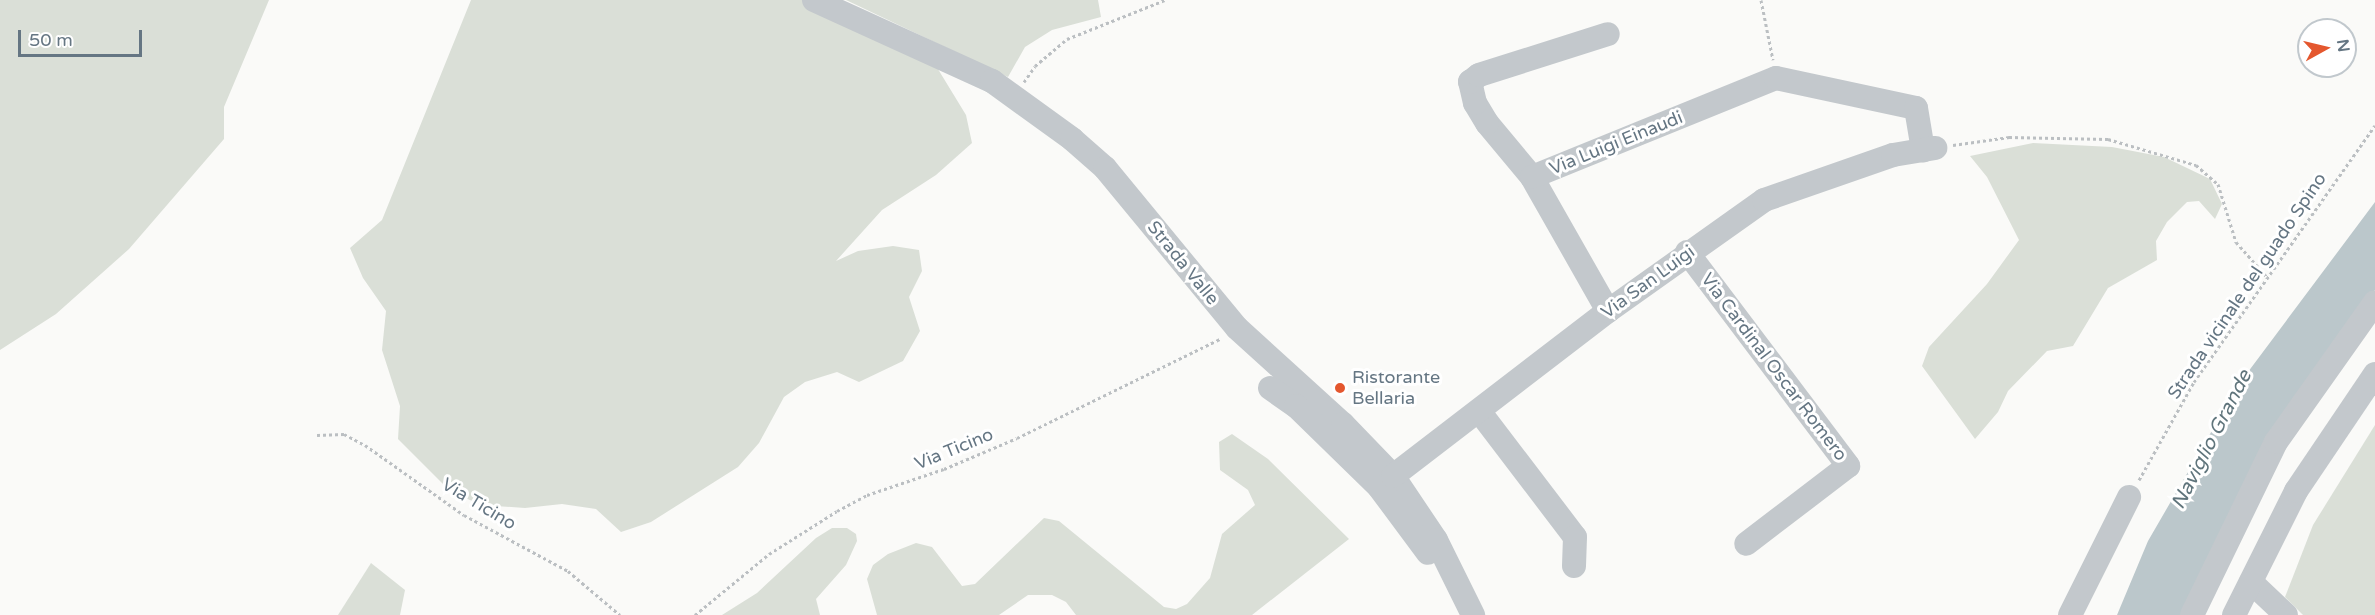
<!DOCTYPE html>
<style>
body{margin:0}
#map{position:relative;width:2375px;height:615px;overflow:hidden;background:#fafaf8;font-family:"Varela Round",sans-serif}
div>[style]{position:absolute}
.green>*{inset:0;background:#dadfd7}
.water>*{inset:0;background:#bbc7cb}
.path>*{height:3px;margin-top:-1.5px;transform-origin:0;background:repeating-linear-gradient(90deg,#bbbfc2 0 3px,transparent 0 6px)}
.minor>*{height:24px;margin:-12px;padding:0 12px;transform-origin:12px;border-radius:12px;background:#c3c8cc}
.dots>*{width:16px;height:16px;translate:-50% -50%;box-sizing:border-box;border:3px solid #fff;border-radius:50%}
span{translate:-50% -50%;white-space:nowrap;text-align:center;line-height:1.15;-webkit-text-stroke:6px #fff;paint-order:stroke}
.street-label{font-size:18px;color:#657683}
.poi-label{font-size:18px;color:#657683}
.left{translate:0 -50%;text-align:left}
.water-label{font-size:20px;color:#60757c;font-style:italic}
.north{position:absolute;left:2297px;top:18px;width:60px;height:60px;box-sizing:border-box;background:#fff;border:2px solid #c1c8cd;border-radius:50%;rotate:82deg;font-size:16px;font-weight:700;line-height:24px;text-align:center;color:#657683}
.north::after{content:'';display:block;margin:auto;width:21px;height:27px;background:#e4572e;clip-path:polygon(50% 0,100% 100%,50% 72%,0 100%)}
.scale{position:absolute;left:18px;top:30px;width:124px;height:27px;box-sizing:border-box;border:3px solid #657683;border-top:0;padding-left:8px;font-size:18px;line-height:21px;white-space:nowrap;color:#657683;-webkit-text-stroke:4px #fff;paint-order:stroke}
</style>
<div id="map">
<div class="green">
<i style="clip-path:polygon(0 0,269px 0,224px 107px,224px 139px,129px 249px,56px 314px,0 350px)"></i>
<i style="clip-path:polygon(471px 0,808px 0,930px 56px,966px 115px,972px 143px,936px 175px,882px 210px,836px 261px,858px 251px,893px 246px,919px 250px,922px 271px,909px 297px,920px 331px,903px 361px,859px 382px,837px 372px,805px 382px,784px 397px,759px 443px,738px 467px,651px 522px,621px 532px,596px 509px,562px 504px,525px 508px,481px 505px,450px 491px,398px 439px,400px 406px,382px 350px,386px 311px,363px 278px,350px 248px,382px 220px)"></i>
<i style="clip-path:polygon(846px 0,1098px 0,1101px 17px,1052px 30px,1025px 47px,1008px 77px)"></i>
<i style="clip-path:polygon(2033px 143px,2112px 147px,2164px 157px,2210px 179px,2222px 204px,2215px 219px,2199px 201px,2187px 202px,2167px 222px,2156px 241px,2157px 260px,2108px 288px,2073px 346px,2047px 351px,2008px 391px,1998px 412px,1975px 439px,1922px 366px,1929px 347px,1987px 284px,2019px 240px,1987px 177px,1970px 156px)"></i>
<i style="clip-path:polygon(2375px 425px,2375px 615px,2303px 615px,2285px 597px,2313px 525px)"></i>
<i style="clip-path:polygon(1232px 434px,1268px 459px,1349px 539px,1252px 615px,1076px 615px,1066px 602px,1052px 595px,1028px 595px,999px 615px,877px 615px,867px 579px,873px 565px,888px 554px,916px 543px,932px 547px,962px 586px,975px 584px,1044px 518px,1059px 521px,1164px 607px,1176px 609px,1187px 604px,1210px 578px,1222px 534px,1255px 505px,1248px 490px,1220px 470px,1219px 442px)"></i>
<i style="clip-path:polygon(832px 528px,847px 528px,856px 534px,857px 541px,846px 565px,816px 599px,820px 615px,722px 615px,757px 593px,816px 538px)"></i>
<i style="clip-path:polygon(371px 563px,405px 590px,400px 615px,338px 615px)"></i>
</div>
<div class="water">
<i style="clip-path:polygon(2375px 202px,2375px 290px,2289px 406px,2183px 615px,2117px 615px,2148px 541px,2239px 384px)"></i>
</div>
<div class="path">
<i style="left:1761px;top:0;width:61px;rotate:78.7deg"></i>
<i style="left:1024px;top:82px;width:19px;rotate:-55deg"></i>
<i style="left:1035px;top:66px;width:42px;rotate:-40.2deg"></i>
<i style="left:1067px;top:39px;width:105px;rotate:-21.7deg"></i>
<i style="left:1953px;top:145px;width:57px;rotate:-8.1deg"></i>
<i style="left:2009px;top:137px;width:99px;rotate:1.2deg"></i>
<i style="left:2108px;top:139px;width:92px;rotate:16.5deg"></i>
<i style="left:2196px;top:165px;width:29px;rotate:41deg"></i>
<i style="left:2218px;top:184px;width:61px;rotate:72.8deg"></i>
<i style="left:2236px;top:242px;width:48px;rotate:48.4deg"></i>
<i style="left:317px;top:435px;width:27px;rotate:-2deg"></i>
<i style="left:344px;top:434px;width:24px;rotate:28deg"></i>
<i style="left:365px;top:445px;width:121px;rotate:35.3deg"></i>
<i style="left:464px;top:515px;width:118px;rotate:28.3deg"></i>
<i style="left:568px;top:571px;width:68px;rotate:40.2deg"></i>
<i style="left:2139px;top:480px;width:112px;rotate:-60.7deg"></i>
<i style="left:2194px;top:382px;width:314px;rotate:-54.8deg"></i>
<i style="left:695px;top:615px;width:96px;rotate:-39.5deg"></i>
<i style="left:769px;top:554px;width:80px;rotate:-32.3deg"></i>
<i style="left:837px;top:511px;width:34px;rotate:-28deg"></i>
<i style="left:867px;top:495px;width:81px;rotate:-18.7deg"></i>
<i style="left:944px;top:469px;width:79px;rotate:-23deg"></i>
<i style="left:1017px;top:438px;width:226px;rotate:-26deg"></i>
</div>
<div class="minor">
<i style="left:814px;top:0;width:196px;rotate:24.5deg"></i>
<i style="left:992px;top:81px;width:99px;rotate:35.9deg"></i>
<i style="left:1072px;top:139px;width:44px;rotate:41.3deg"></i>
<i style="left:1105px;top:168px;width:207px;rotate:50.5deg"></i>
<i style="left:1237px;top:328px;width:143px;rotate:42.2deg"></i>
<i style="left:1343px;top:424px;width:72px;rotate:46.1deg"></i>
<i style="left:1393px;top:476px;width:77px;rotate:56.1deg"></i>
<i style="left:1436px;top:540px;width:84px;rotate:63.7deg"></i>
<i style="left:1532px;top:177px;width:70px;rotate:-129.8deg"></i>
<i style="left:1487px;top:123px;width:23px;rotate:-121deg"></i>
<i style="left:1475px;top:103px;width:22px;rotate:-103deg"></i>
<i style="left:1470px;top:82px;width:11px;rotate:-38deg"></i>
<i style="left:1479px;top:75px;width:135px;rotate:-17.6deg"></i>
<i style="left:1687px;top:252px;width:268px;rotate:53deg"></i>
<i style="left:1848px;top:466px;width:128px;rotate:142.6deg"></i>
<i style="left:1608px;top:311px;width:154px;rotate:-119.6deg"></i>
<i style="left:1532px;top:177px;width:263px;rotate:-22.1deg"></i>
<i style="left:1776px;top:78px;width:143px;rotate:12.1deg"></i>
<i style="left:1916px;top:108px;width:43px;rotate:80.5deg"></i>
<i style="left:1270px;top:388px;width:32px;rotate:35deg"></i>
<i style="left:1296px;top:406px;width:116px;rotate:44.3deg"></i>
<i style="left:1379px;top:487px;width:82px;rotate:53.4deg"></i>
<i style="left:1479px;top:411px;width:158px;rotate:52.7deg"></i>
<i style="left:1575px;top:537px;width:29px;rotate:92deg"></i>
<i style="left:1393px;top:476px;width:271px;rotate:-37.5deg"></i>
<i style="left:1608px;top:311px;width:191px;rotate:-35.4deg"></i>
<i style="left:1764px;top:200px;width:137px;rotate:-19.2deg"></i>
<i style="left:1893px;top:155px;width:43px;rotate:-9.5deg"></i>
<i style="left:2251px;top:582px;width:48px;rotate:43.3deg"></i>
<i style="left:2070px;top:615px;width:132px;rotate:-63.4deg"></i>
<i style="left:2192px;top:615px;width:192px;rotate:-64.1deg"></i>
<i style="left:2276px;top:442px;width:171px;rotate:-54.7deg"></i>
<i style="left:2234px;top:615px;width:139px;rotate:-63.4deg"></i>
<i style="left:2296px;top:491px;width:141px;rotate:-56deg"></i>
</div>
<div class="dots">
<i style="left:1340px;top:388px;background:#e4572e"></i>
</div>
<div class="street-label">
<span style="left:1616px;top:143px;rotate:-22deg">Via Luigi Einaudi</span>
<span style="left:1183px;top:263px;rotate:51deg">Strada Valle</span>
<span style="left:1648px;top:282px;rotate:-36deg">Via San Luigi</span>
<span style="left:2247px;top:286px;rotate:-56deg">Strada vicinale del guado Spino</span>
<span style="left:1774px;top:367px;rotate:53deg">Via Cardinal Oscar Romero</span>
<span style="left:954px;top:449px;rotate:-22deg">Via Ticino</span>
<span style="left:479px;top:504px;rotate:31deg">Via Ticino</span>
</div>
<div class="poi-label">
<span class="left" style="left:1352px;top:388px">Ristorante<br>Bellaria</span>
</div>
<div class="water-label">
<span style="left:2212px;top:440px;rotate:-63deg">Naviglio Grande</span>
</div>
<div class="north">N</div>
<div class="scale">50 m</div>
</div>
